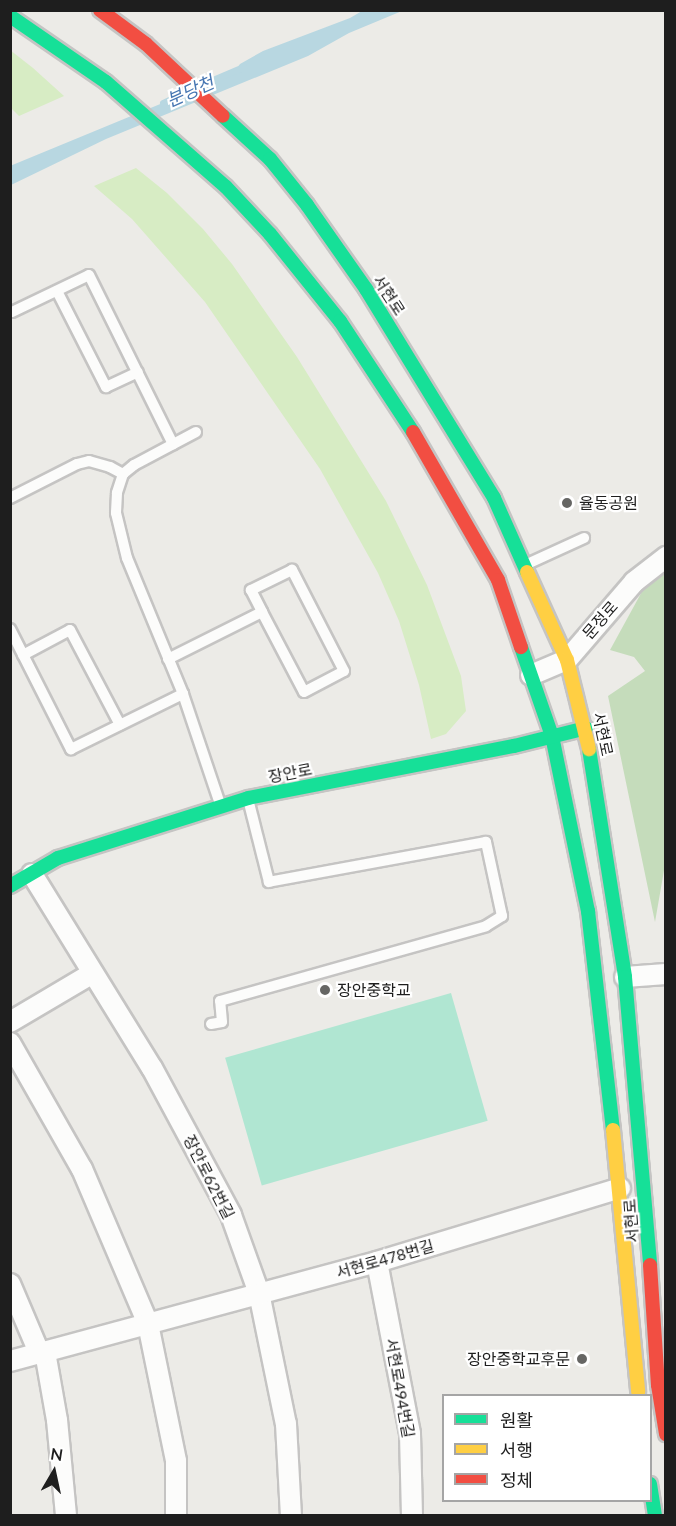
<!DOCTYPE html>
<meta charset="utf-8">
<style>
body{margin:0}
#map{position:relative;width:676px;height:1526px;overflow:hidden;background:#ecebe7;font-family:Lato,"Noto Sans KR",sans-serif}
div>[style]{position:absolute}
.grass>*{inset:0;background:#d7ecc4}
.forest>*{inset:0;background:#c5dcbb}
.pitch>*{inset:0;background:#b0e6d2;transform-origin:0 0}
.water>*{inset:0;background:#b8d7e1}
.stream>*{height:7px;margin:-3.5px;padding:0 3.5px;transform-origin:3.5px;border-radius:3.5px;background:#b8d7e1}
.roads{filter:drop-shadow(2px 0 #c5c4c3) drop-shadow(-2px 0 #c5c4c3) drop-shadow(0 2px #c5c4c3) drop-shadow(0 -2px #c5c4c3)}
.lane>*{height:10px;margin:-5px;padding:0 5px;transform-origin:5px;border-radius:5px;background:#fcfcfb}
.street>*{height:20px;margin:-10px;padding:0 10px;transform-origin:10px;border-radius:10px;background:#fcfcfb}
.fast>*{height:14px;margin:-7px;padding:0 7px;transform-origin:7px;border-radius:7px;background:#16e098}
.slow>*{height:14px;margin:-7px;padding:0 7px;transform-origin:7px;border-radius:7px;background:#ffcf43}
.jam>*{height:14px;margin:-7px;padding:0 7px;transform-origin:7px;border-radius:7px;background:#f24e42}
.dots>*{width:16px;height:16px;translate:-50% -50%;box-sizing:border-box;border:3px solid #fff;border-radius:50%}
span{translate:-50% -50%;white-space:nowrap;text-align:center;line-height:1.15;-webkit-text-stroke:4.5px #fff;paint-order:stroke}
.street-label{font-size:16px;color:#1e1e1e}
.poi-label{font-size:16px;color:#1e1e1e}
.left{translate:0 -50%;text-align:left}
.right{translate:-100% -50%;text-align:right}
.water-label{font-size:18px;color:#4776b2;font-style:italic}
.frame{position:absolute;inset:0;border:12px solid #1e1e1e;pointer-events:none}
.legend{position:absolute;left:442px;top:1394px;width:210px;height:108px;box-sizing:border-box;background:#fff;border:2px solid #a5a5a5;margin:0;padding:8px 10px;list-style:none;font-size:18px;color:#1e1e1e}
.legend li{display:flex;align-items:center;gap:12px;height:30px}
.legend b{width:30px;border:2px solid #a5a5a5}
.north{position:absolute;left:24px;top:1442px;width:60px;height:60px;-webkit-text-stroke:4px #fff;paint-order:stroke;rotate:9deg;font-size:16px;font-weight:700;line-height:24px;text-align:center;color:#1e1e1e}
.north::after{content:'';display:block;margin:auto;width:21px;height:27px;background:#1e1e1e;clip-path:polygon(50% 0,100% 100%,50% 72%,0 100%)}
</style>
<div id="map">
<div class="grass">
<i style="clip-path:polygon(10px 50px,33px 68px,64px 96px,19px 116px,11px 108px)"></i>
<i style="clip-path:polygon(136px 168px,167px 193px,203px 229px,232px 264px,297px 357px,386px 501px,427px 585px,461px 676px,466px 711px,446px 734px,431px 739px,419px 685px,399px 621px,378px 573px,320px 469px,205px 302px,132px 219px,94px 186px)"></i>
</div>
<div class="forest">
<i style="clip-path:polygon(665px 573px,666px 859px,655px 922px,608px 696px,645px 671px,634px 657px,610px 650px,645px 586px)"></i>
</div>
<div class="pitch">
<i style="left:451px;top:993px;width:133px;height:235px;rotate:74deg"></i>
</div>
<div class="water">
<i style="clip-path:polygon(362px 11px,402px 11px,349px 33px,308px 56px,106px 139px,11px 185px,10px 166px,233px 74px,240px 64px,263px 51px,350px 18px)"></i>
</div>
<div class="stream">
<i style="left:201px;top:85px;width:46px;rotate:-23.2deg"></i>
<i style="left:163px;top:103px;width:25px;rotate:-26deg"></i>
</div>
<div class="roads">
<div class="lane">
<i style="left:57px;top:291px;width:108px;rotate:63deg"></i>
<i style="left:106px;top:387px;width:35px;rotate:-25deg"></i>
<i style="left:12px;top:312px;width:85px;rotate:-25.7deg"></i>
<i style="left:89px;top:275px;width:189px;rotate:63.6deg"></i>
<i style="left:196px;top:432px;width:70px;rotate:152deg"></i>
<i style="left:134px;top:465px;width:14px;rotate:141deg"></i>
<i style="left:123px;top:474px;width:20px;rotate:108deg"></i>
<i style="left:117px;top:493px;width:20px;rotate:93deg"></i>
<i style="left:116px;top:513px;width:46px;rotate:76.3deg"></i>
<i style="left:127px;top:558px;width:147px;rotate:67.6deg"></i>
<i style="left:183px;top:694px;width:119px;rotate:71.4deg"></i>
<i style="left:10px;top:498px;width:75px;rotate:-26.9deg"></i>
<i style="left:77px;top:464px;width:12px;rotate:-14deg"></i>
<i style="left:89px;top:461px;width:22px;rotate:16deg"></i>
<i style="left:110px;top:467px;width:15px;rotate:28deg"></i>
<i style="left:525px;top:565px;width:65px;rotate:-24.6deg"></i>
<i style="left:10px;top:629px;width:135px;rotate:63.1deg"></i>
<i style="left:71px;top:749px;width:125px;rotate:-26.2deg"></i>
<i style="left:23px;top:655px;width:53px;rotate:-28deg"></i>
<i style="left:70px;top:630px;width:107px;rotate:62.2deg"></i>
<i style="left:168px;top:659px;width:105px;rotate:-26.6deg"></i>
<i style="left:262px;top:612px;width:90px;rotate:62.3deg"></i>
<i style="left:304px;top:692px;width:45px;rotate:-27.7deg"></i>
<i style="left:344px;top:671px;width:114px;rotate:-117.2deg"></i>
<i style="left:292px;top:570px;width:46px;rotate:154deg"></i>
<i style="left:251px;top:590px;width:25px;rotate:63deg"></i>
<i style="left:211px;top:1024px;width:11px;rotate:-10deg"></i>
<i style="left:222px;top:1022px;width:21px;rotate:-95deg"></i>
<i style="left:220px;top:1001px;width:276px;rotate:-15.7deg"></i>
<i style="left:486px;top:926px;width:19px;rotate:-32deg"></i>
<i style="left:502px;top:916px;width:76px;rotate:-102.2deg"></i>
<i style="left:486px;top:842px;width:221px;rotate:169.6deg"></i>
<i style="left:269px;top:882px;width:86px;rotate:-104.2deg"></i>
</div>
<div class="street">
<i style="left:531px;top:675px;width:39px;rotate:-23deg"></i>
<i style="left:567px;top:660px;width:103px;rotate:-49.3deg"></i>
<i style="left:634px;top:582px;width:41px;rotate:-38deg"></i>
<i style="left:32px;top:874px;width:228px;rotate:58.3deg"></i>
<i style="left:152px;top:1068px;width:167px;rotate:61.7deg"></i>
<i style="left:231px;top:1215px;width:83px;rotate:70.3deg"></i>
<i style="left:259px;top:1293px;width:134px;rotate:78.4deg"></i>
<i style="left:286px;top:1424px;width:92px;rotate:86.9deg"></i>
<i style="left:625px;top:977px;width:41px;rotate:-4.2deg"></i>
<i style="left:10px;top:1022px;width:96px;rotate:-30.6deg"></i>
<i style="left:10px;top:1043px;width:145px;rotate:60.3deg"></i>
<i style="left:82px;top:1169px;width:168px;rotate:66.9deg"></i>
<i style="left:148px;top:1324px;width:140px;rotate:78.4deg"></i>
<i style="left:176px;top:1461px;width:55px;rotate:90deg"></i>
<i style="left:377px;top:1262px;width:175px;rotate:79.1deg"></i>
<i style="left:410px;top:1434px;width:82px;rotate:88.6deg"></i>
<i style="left:10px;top:1284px;width:72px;rotate:67deg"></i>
<i style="left:38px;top:1350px;width:7px;rotate:16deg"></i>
<i style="left:45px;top:1352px;width:69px;rotate:80deg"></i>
<i style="left:57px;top:1420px;width:96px;rotate:84.6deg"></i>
<i style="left:10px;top:1361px;width:380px;rotate:-15.1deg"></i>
<i style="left:377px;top:1262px;width:254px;rotate:-16.9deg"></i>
</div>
<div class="fast">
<i style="left:10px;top:16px;width:116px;rotate:34.5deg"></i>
<i style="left:106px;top:82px;width:159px;rotate:41.2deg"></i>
<i style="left:226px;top:187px;width:64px;rotate:46.9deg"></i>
<i style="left:270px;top:234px;width:112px;rotate:51.2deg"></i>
<i style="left:340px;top:321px;width:133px;rotate:56.7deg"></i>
<i style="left:223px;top:116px;width:64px;rotate:42.5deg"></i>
<i style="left:270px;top:159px;width:59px;rotate:51.2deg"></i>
<i style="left:307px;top:205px;width:103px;rotate:54.9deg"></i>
<i style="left:366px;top:289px;width:245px;rotate:58.5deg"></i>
<i style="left:494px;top:498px;width:81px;rotate:66deg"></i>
<i style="left:521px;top:647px;width:94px;rotate:70.8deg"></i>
<i style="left:552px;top:736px;width:179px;rotate:78.4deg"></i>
<i style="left:588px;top:911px;width:220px;rotate:83.5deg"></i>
<i style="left:589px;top:749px;width:231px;rotate:81deg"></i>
<i style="left:625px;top:977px;width:289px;rotate:85deg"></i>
<i style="left:10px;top:886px;width:56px;rotate:-30.3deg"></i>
<i style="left:58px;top:858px;width:199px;rotate:-17.5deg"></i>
<i style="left:248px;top:798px;width:271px;rotate:-11.1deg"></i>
<i style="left:514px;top:746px;width:74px;rotate:-14deg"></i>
<i style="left:650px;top:1484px;width:32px;rotate:81deg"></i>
</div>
<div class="slow">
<i style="left:527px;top:572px;width:97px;rotate:65.6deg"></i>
<i style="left:567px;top:660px;width:92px;rotate:76.1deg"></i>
<i style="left:613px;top:1130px;width:263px;rotate:84.5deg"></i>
</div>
<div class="jam">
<i style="left:100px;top:10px;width:57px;rotate:36.5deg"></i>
<i style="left:146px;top:44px;width:105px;rotate:43.1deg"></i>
<i style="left:413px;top:432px;width:171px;rotate:60.1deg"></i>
<i style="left:498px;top:580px;width:71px;rotate:71.1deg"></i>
<i style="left:650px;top:1265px;width:120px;rotate:86.2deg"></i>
<i style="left:658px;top:1385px;width:50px;rotate:80.7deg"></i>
</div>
</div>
<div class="dots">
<i style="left:567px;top:503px;background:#666664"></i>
<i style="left:325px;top:990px;background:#666664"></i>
<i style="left:582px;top:1359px;background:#666664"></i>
</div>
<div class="street-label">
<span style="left:389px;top:295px;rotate:57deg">서현로</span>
<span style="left:600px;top:620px;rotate:-49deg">문정로</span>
<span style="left:603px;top:734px;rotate:78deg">서현로</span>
<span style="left:290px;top:773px;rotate:-11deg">장안로</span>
<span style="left:209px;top:1177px;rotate:63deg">장안로62번길</span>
<span style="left:631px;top:1221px;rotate:-94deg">서현로</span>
<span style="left:385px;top:1259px;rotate:-16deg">서현로478번길</span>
<span style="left:400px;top:1388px;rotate:80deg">서현로494번길</span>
</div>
<div class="poi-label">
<span class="left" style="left:579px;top:503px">율동공원</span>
<span class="left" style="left:337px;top:990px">장안중학교</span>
<span class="right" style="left:570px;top:1359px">장안중학교후문</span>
</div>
<div class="water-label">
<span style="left:190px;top:91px;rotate:-24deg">분당천</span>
</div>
<div class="frame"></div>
<ul class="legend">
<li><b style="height:8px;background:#16e098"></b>원활</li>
<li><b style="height:8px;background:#ffcf43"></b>서행</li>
<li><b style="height:8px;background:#f24e42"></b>정체</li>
</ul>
<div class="north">N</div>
</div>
